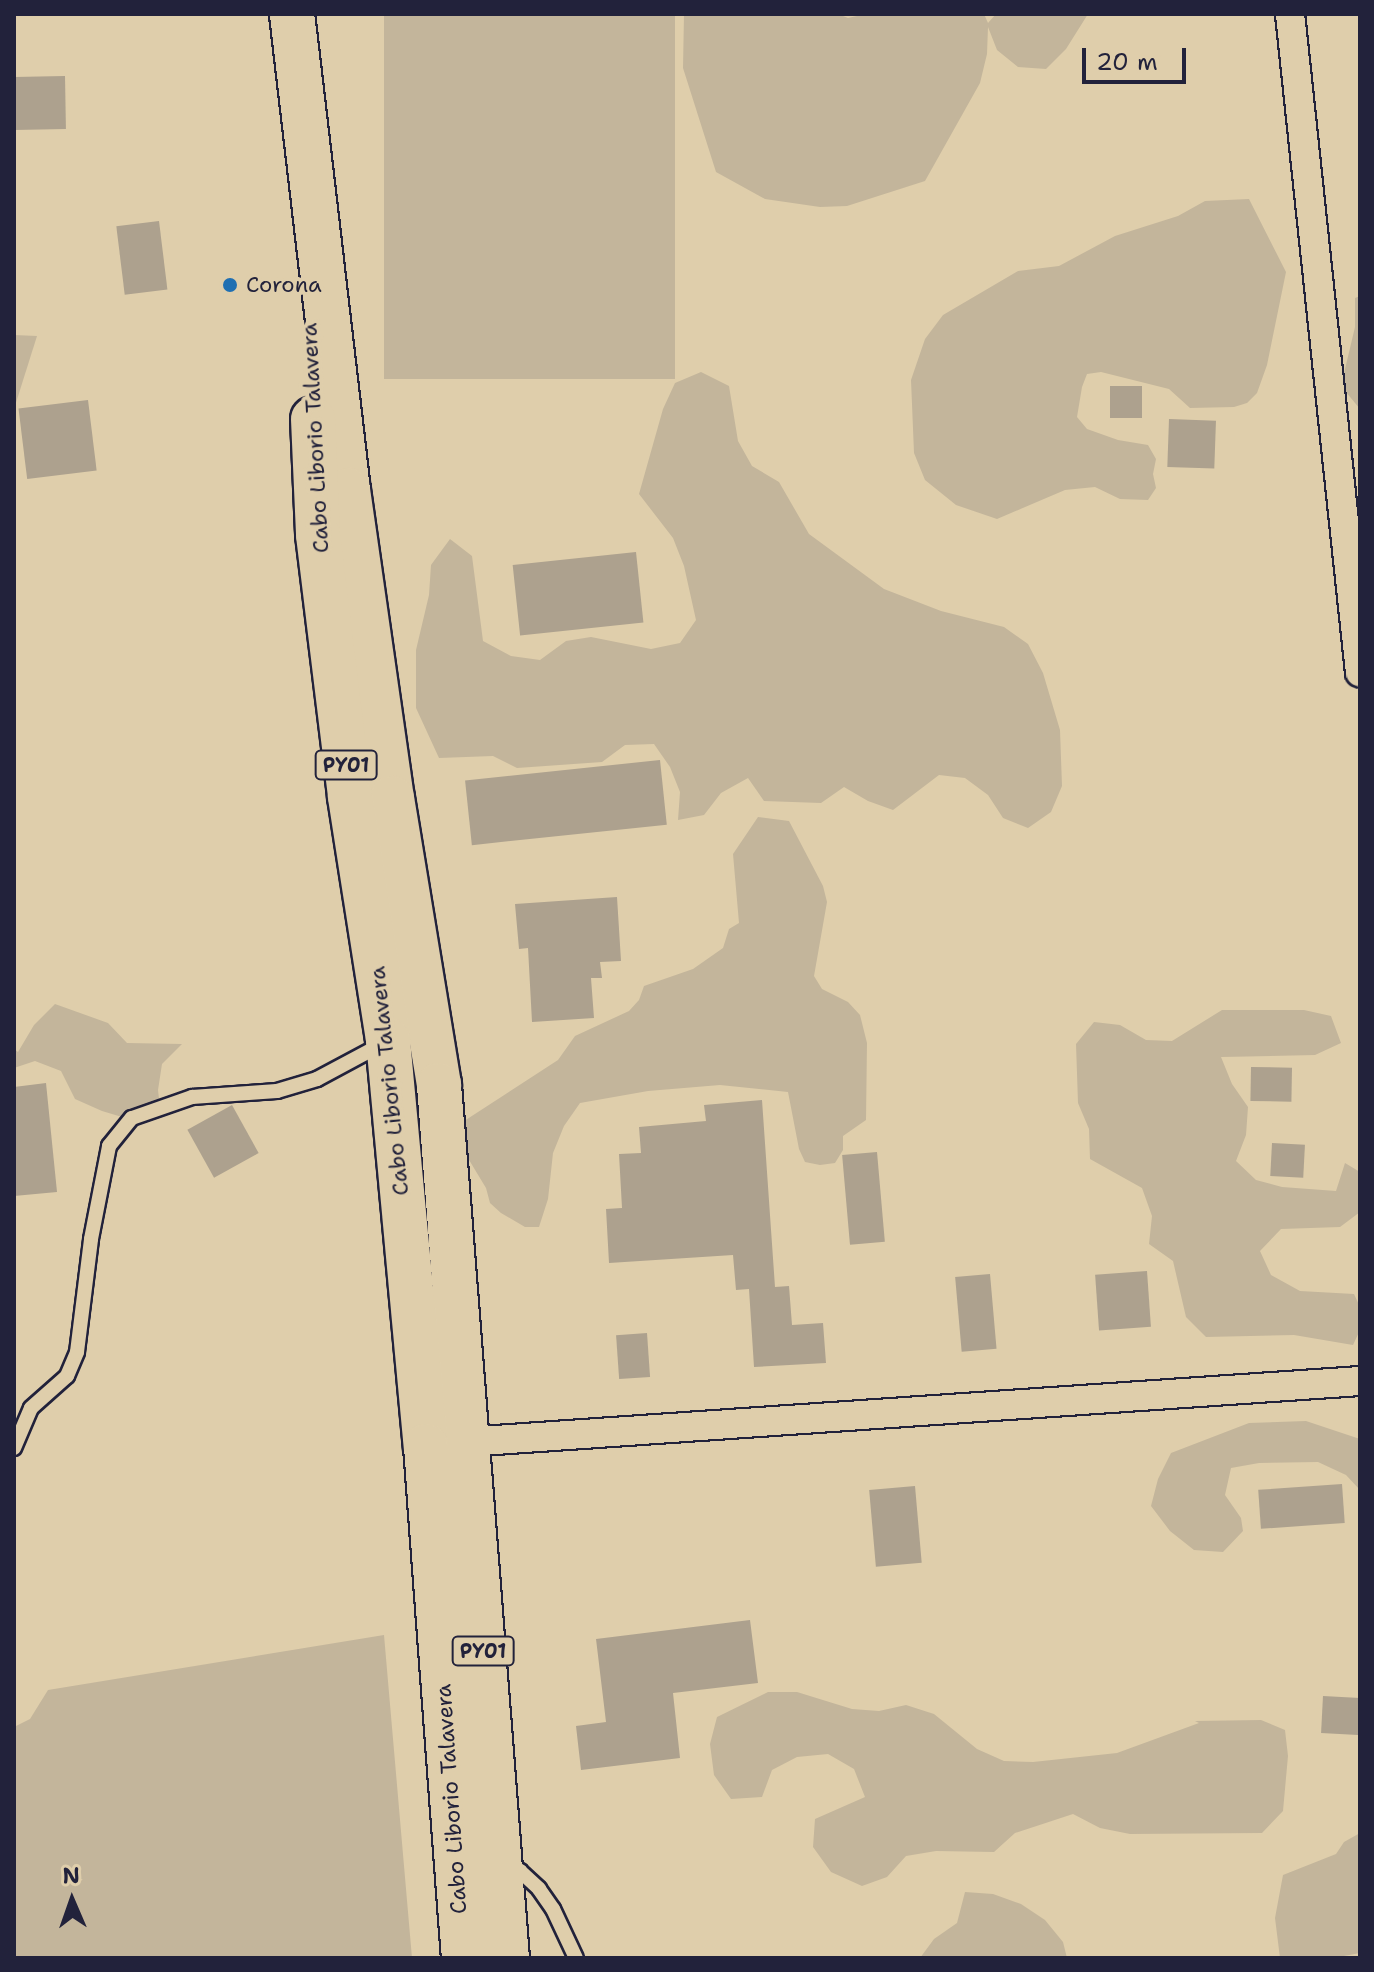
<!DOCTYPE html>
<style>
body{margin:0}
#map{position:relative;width:1374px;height:1972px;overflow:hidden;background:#dfceab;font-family:"Shantell Sans",sans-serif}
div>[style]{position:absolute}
.green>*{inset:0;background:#c3b59b;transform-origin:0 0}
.building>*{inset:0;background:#ada18e;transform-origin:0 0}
.roads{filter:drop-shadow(2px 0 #22223b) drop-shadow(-2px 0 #22223b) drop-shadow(0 2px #22223b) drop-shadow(0 -2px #22223b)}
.lane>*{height:14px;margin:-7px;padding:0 7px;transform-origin:7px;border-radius:7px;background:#dfceab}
.street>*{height:28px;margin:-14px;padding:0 14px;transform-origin:14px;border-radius:14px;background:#dfceab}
.highway>*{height:44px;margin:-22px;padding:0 22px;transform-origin:22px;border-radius:22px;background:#dfceab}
.dots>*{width:22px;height:22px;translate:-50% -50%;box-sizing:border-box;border:4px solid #dfceab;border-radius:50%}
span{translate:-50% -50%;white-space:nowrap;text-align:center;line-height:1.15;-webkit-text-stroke:8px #dfceab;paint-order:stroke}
.shield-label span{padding:2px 6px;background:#dfceab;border:2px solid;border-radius:6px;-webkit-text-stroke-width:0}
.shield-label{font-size:20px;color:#22223b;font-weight:700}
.poi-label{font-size:22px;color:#22223b}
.left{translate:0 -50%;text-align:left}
.street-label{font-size:22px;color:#22223b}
.frame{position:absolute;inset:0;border:16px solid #22223b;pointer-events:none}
.north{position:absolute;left:32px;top:1860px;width:80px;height:80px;-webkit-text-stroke:6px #dfceab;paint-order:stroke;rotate:358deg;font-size:22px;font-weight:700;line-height:32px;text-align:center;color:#22223b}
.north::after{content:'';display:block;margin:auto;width:28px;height:36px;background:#22223b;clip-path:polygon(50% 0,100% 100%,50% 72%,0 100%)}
.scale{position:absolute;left:1082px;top:48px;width:104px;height:36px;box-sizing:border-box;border:4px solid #22223b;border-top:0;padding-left:10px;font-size:24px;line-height:28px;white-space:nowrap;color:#22223b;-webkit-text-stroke:6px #dfceab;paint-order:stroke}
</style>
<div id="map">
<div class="green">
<i style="left:384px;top:14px;width:291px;height:365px"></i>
<i style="clip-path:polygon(684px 14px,838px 14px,848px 18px,866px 14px,984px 14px,988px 23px,996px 14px,1088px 14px,1066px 49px,1046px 69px,1018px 67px,997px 50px,988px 27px,987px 54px,980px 83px,925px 181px,847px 206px,820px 207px,765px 199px,716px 172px,683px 68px)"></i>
<i style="clip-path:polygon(1249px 199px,1286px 272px,1267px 365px,1257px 393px,1247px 403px,1234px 407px,1190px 408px,1169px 389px,1101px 372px,1087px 374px,1082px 387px,1077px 417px,1087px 429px,1118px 440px,1148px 445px,1156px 459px,1153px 474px,1156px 488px,1148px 500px,1120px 499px,1095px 487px,1065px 490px,997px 519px,956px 505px,925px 480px,914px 453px,911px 380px,925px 339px,943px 315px,1018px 271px,1059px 266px,1115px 236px,1178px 216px,1205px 201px)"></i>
<i style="clip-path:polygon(1360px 296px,1360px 409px,1341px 386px,1355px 327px,1355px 298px)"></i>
<i style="clip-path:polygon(14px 335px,37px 336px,14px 409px)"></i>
<i style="clip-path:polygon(701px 372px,729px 386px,738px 441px,752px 466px,779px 482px,809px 534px,884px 589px,941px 611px,1004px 627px,1028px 644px,1043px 673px,1060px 730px,1062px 786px,1051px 812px,1028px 828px,1003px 818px,988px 795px,965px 778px,939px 775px,893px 810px,868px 801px,844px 787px,821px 803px,764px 801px,748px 778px,721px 793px,704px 815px,678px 820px,680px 792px,670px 767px,654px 744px,625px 745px,602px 762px,517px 768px,493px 756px,439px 758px,416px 708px,416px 650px,429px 595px,431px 565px,450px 539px,472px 556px,483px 641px,511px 656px,540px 660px,566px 641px,591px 637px,651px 649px,680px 643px,696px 620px,684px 566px,673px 538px,639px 494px,663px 409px,675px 383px)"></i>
<i style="clip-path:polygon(758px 817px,789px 821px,823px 886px,827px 902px,814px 976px,822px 989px,848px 1002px,860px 1015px,867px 1043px,866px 1120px,843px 1136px,843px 1150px,835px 1163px,820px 1165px,805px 1162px,799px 1149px,788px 1092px,720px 1085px,648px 1091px,580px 1103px,564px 1126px,553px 1153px,548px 1199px,539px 1227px,525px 1227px,501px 1213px,490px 1203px,486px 1188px,457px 1140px,458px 1125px,558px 1060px,575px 1036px,629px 1011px,639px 1000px,644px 986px,693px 969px,723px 948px,729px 929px,739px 923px,733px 854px)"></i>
<i style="clip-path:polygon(55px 1004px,108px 1023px,127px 1043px,182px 1044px,162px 1064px,158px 1090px,161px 1117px,132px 1120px,102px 1111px,75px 1099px,61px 1071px,35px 1061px,14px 1068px,14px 1049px,18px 1052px,34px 1025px)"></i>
<i style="clip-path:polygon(1222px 1010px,1304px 1010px,1331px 1016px,1341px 1043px,1315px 1055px,1221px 1057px,1232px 1084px,1248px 1107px,1246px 1135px,1236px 1161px,1256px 1180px,1282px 1187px,1336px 1191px,1345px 1163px,1360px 1172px,1360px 1212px,1340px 1227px,1281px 1229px,1260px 1251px,1271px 1275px,1300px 1291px,1354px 1294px,1360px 1307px,1360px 1330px,1353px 1345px,1294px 1335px,1206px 1337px,1186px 1317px,1173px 1261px,1149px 1244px,1152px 1216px,1142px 1188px,1090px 1159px,1089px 1129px,1078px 1103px,1076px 1044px,1094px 1022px,1120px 1025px,1146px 1040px,1172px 1041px)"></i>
<i style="clip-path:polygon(1306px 1421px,1360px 1439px,1360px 1490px,1346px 1475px,1318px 1462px,1259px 1463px,1231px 1468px,1225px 1495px,1241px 1518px,1243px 1531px,1223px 1552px,1194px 1550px,1170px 1531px,1151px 1506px,1158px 1479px,1171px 1453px,1249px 1423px)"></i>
<i style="clip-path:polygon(384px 1635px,412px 1958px,14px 1958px,14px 1727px,30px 1719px,48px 1690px)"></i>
<i style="clip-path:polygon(768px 1692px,797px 1692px,852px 1709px,879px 1711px,906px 1705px,934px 1714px,977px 1749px,1004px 1761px,1033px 1762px,1117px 1753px,1199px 1723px,1195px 1721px,1261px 1720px,1285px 1730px,1288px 1756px,1283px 1811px,1262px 1833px,1130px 1834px,1100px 1828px,1073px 1814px,1015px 1833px,994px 1852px,936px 1851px,906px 1856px,887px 1877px,862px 1886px,831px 1872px,813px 1847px,815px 1819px,865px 1797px,854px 1769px,828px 1754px,797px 1757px,772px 1770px,762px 1797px,731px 1799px,714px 1775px,710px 1744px,717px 1717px)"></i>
<i style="clip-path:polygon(1360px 1833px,1360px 1953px,1333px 1958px,1280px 1958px,1275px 1918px,1283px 1875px,1336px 1854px,1344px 1842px)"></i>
<i style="clip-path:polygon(965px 1892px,993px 1894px,1021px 1904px,1045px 1920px,1063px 1942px,1067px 1958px,920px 1958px,934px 1939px,957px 1923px)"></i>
</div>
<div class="building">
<i style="left:65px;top:76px;width:53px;height:51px;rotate:89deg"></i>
<i style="left:159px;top:221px;width:69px;height:43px;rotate:83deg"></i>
<i style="left:1110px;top:386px;width:32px;height:32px"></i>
<i style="left:88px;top:400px;width:71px;height:70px;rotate:83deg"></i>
<i style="left:1169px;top:419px;width:47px;height:48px;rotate:2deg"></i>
<i style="left:636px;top:552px;width:71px;height:124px;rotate:84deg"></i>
<i style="left:660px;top:760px;width:65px;height:196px;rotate:84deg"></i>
<i style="clip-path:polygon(617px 897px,621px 961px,600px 962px,602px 978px,591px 978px,594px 1018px,532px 1022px,528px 948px,519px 949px,515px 904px)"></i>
<i style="left:1251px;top:1067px;width:41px;height:34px;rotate:1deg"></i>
<i style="clip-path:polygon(46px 1083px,57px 1192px,14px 1196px,14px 1087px)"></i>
<i style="clip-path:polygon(762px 1100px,775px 1287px,789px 1286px,792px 1325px,823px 1323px,826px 1363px,754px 1367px,749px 1289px,736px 1290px,733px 1255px,609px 1263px,606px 1209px,622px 1208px,619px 1154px,641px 1153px,639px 1127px,706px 1121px,704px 1105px)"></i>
<i style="left:232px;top:1105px;width:55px;height:51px;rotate:61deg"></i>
<i style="left:1272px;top:1143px;width:33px;height:33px;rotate:3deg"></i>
<i style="left:877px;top:1152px;width:90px;height:35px;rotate:85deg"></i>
<i style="left:1147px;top:1271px;width:56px;height:52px;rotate:86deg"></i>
<i style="left:990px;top:1274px;width:75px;height:35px;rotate:85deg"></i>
<i style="left:647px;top:1333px;width:44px;height:31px;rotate:86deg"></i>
<i style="left:1342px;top:1484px;width:39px;height:84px;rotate:86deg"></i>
<i style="left:915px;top:1486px;width:77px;height:46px;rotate:85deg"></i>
<i style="clip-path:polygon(750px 1620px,758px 1683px,673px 1693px,680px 1758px,581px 1770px,576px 1726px,606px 1722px,596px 1639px)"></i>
<i style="left:1323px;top:1696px;width:37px;height:37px;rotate:3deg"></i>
</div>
<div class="roads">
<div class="lane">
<i style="left:14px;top:1448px;width:43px;rotate:-67deg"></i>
<i style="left:31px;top:1408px;width:48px;rotate:-41.6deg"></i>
<i style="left:67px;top:1376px;width:26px;rotate:-67deg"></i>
<i style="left:77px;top:1352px;width:114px;rotate:-82.9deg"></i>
<i style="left:91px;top:1239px;width:95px;rotate:-79deg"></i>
<i style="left:109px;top:1146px;width:36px;rotate:-51deg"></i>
<i style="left:132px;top:1118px;width:64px;rotate:-19.3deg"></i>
<i style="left:192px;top:1097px;width:85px;rotate:-4deg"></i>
<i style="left:277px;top:1091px;width:42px;rotate:-16.7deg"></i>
<i style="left:317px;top:1079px;width:76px;rotate:-28.2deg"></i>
<i style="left:505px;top:1864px;width:17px;rotate:25deg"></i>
<i style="left:520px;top:1871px;width:26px;rotate:43deg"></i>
<i style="left:539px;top:1889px;width:24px;rotate:55deg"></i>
<i style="left:553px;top:1909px;width:54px;rotate:64.9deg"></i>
</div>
<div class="street">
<i style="left:1290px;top:14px;width:662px;rotate:83.93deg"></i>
<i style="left:451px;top:1443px;width:911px;rotate:-3.9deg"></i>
</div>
<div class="highway">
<i style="left:292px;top:14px;width:479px;rotate:83.3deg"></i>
<i style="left:348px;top:490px;width:311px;rotate:81.9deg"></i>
<i style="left:392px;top:798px;width:291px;rotate:80.7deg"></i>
<i style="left:439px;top:1085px;width:876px;rotate:85.55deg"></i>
<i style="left:313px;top:419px;width:116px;rotate:87.5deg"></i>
<i style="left:318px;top:535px;width:264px;rotate:83deg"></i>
<i style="left:350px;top:797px;width:246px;rotate:81.1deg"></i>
<i style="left:388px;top:1040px;width:408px;rotate:84.7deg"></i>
<i style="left:426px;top:1446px;width:513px;rotate:85.76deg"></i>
</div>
</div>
<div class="dots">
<i style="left:230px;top:285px;background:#1f6fb2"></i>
</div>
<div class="shield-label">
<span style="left:346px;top:765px">PY01</span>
<span style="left:483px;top:1651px">PY01</span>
</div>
<div class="poi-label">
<span class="left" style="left:246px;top:285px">Corona</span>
</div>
<div class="street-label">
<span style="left:315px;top:438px;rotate:-93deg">Cabo Liborio Talavera</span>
<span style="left:389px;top:1081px;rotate:-96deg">Cabo Liborio Talavera</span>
<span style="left:451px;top:1799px;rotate:-94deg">Cabo Liborio Talavera</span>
</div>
<div class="frame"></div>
<div class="north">N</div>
<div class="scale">20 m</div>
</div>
